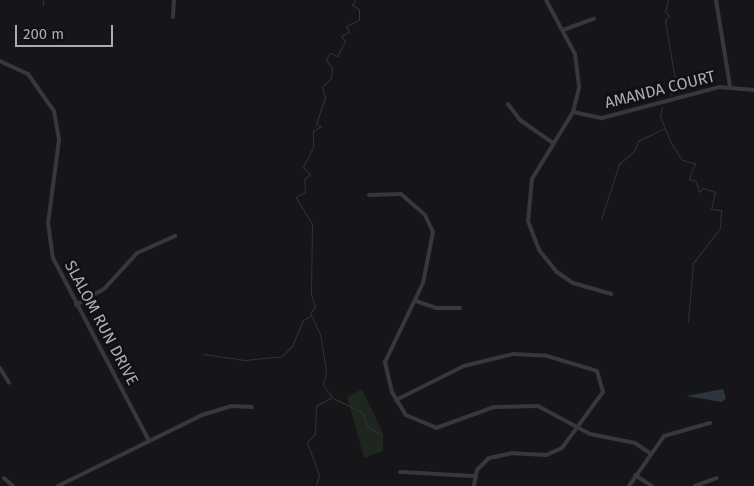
<!DOCTYPE html>
<style>
body{margin:0}
#map{position:relative;width:754px;height:486px;overflow:hidden;background:#161618;font-family:"Fira Sans",sans-serif}
div>[style]{position:absolute}
.green>*{inset:0;background:#1e261f}
.water>*{inset:0;background:#2c353c}
.stream>*{height:1px;margin:-0.5px;padding:0 0.5px;transform-origin:0.5px;border-radius:0.5px;background:#2c353c}
.minor>*{height:4px;margin:-2px;padding:0 2px;transform-origin:2px;border-radius:2px;background:#37383d}
span{translate:-50% -50%;white-space:nowrap;text-align:center;line-height:1.15;-webkit-text-stroke:5px #111113;paint-order:stroke}
.street-label{font-size:16px;color:#a8adb8}
.scale{position:absolute;left:15px;top:25px;width:98px;height:22px;box-sizing:border-box;border:2px solid #a8adb8;border-top:0;padding-left:6px;font-size:15px;line-height:18px;white-space:nowrap;color:#a8adb8;-webkit-text-stroke:4px #111113;paint-order:stroke}
</style>
<div id="map">
<div class="green">
<i style="clip-path:polygon(362px 389px,383px 433px,383px 451px,364px 458px,347px 397px)"></i>
</div>
<div class="water">
<i style="clip-path:polygon(723px 389px,726px 398px,722px 402px,686px 396px)"></i>
</div>
<div class="stream">
<i style="left:43px;top:0;width:5px;rotate:90deg"></i>
<i style="left:668px;top:0;width:11px;rotate:105deg"></i>
<i style="left:665px;top:11px;width:6px;rotate:51deg"></i>
<i style="left:669px;top:16px;width:6px;rotate:135deg"></i>
<i style="left:665px;top:20px;width:61px;rotate:80.5deg"></i>
<i style="left:675px;top:80px;width:15px;rotate:106deg"></i>
<i style="left:662px;top:107px;width:9px;rotate:103deg"></i>
<i style="left:660px;top:116px;width:29px;rotate:68deg"></i>
<i style="left:671px;top:143px;width:20px;rotate:57deg"></i>
<i style="left:682px;top:160px;width:13px;rotate:13deg"></i>
<i style="left:695px;top:163px;width:17px;rotate:111deg"></i>
<i style="left:689px;top:179px;width:7px;rotate:16deg"></i>
<i style="left:696px;top:181px;width:11px;rotate:75deg"></i>
<i style="left:699px;top:192px;width:6px;rotate:-45deg"></i>
<i style="left:703px;top:188px;width:13px;rotate:18deg"></i>
<i style="left:715px;top:192px;width:17px;rotate:103deg"></i>
<i style="left:711px;top:209px;width:10px;rotate:6deg"></i>
<i style="left:721px;top:210px;width:18px;rotate:93deg"></i>
<i style="left:720px;top:228px;width:44px;rotate:127.6deg"></i>
<i style="left:693px;top:263px;width:59px;rotate:94.8deg"></i>
<i style="left:601px;top:219px;width:58px;rotate:-71.9deg"></i>
<i style="left:619px;top:164px;width:20px;rotate:-41deg"></i>
<i style="left:634px;top:151px;width:11px;rotate:-68deg"></i>
<i style="left:638px;top:141px;width:30px;rotate:-26deg"></i>
<i style="left:203px;top:354px;width:42px;rotate:8.1deg"></i>
<i style="left:245px;top:360px;width:37px;rotate:-6deg"></i>
<i style="left:282px;top:356px;width:14px;rotate:-45deg"></i>
<i style="left:292px;top:346px;width:28px;rotate:-67deg"></i>
<i style="left:303px;top:320px;width:9px;rotate:-27deg"></i>
<i style="left:333px;top:398px;width:32px;rotate:26deg"></i>
<i style="left:362px;top:412px;width:16px;rotate:68deg"></i>
<i style="left:368px;top:427px;width:15px;rotate:32deg"></i>
<i style="left:316px;top:486px;width:11px;rotate:-75deg"></i>
<i style="left:319px;top:475px;width:35px;rotate:-110deg"></i>
<i style="left:307px;top:442px;width:11px;rotate:-45deg"></i>
<i style="left:315px;top:434px;width:28px;rotate:-88deg"></i>
<i style="left:316px;top:406px;width:18px;rotate:-29deg"></i>
<i style="left:332px;top:397px;width:15px;rotate:-127deg"></i>
<i style="left:323px;top:385px;width:14px;rotate:-78deg"></i>
<i style="left:326px;top:371px;width:37px;rotate:-99deg"></i>
<i style="left:320px;top:334px;width:23px;rotate:-115deg"></i>
<i style="left:310px;top:313px;width:8px;rotate:-50deg"></i>
<i style="left:315px;top:307px;width:14px;rotate:-107deg"></i>
<i style="left:311px;top:294px;width:70px;rotate:-89.2deg"></i>
<i style="left:312px;top:224px;width:31px;rotate:-121deg"></i>
<i style="left:296px;top:197px;width:10px;rotate:-29deg"></i>
<i style="left:305px;top:192px;width:13px;rotate:-94deg"></i>
<i style="left:304px;top:179px;width:8px;rotate:-40deg"></i>
<i style="left:310px;top:174px;width:10px;rotate:-135deg"></i>
<i style="left:303px;top:167px;width:22px;rotate:-63deg"></i>
<i style="left:313px;top:147px;width:16px;rotate:-90deg"></i>
<i style="left:313px;top:131px;width:9px;rotate:-32deg"></i>
<i style="left:321px;top:126px;width:5px;rotate:-158deg"></i>
<i style="left:316px;top:124px;width:28px;rotate:-71deg"></i>
<i style="left:325px;top:98px;width:11px;rotate:-105deg"></i>
<i style="left:322px;top:87px;width:13px;rotate:-45deg"></i>
<i style="left:331px;top:78px;width:10px;rotate:-84deg"></i>
<i style="left:332px;top:68px;width:11px;rotate:-124deg"></i>
<i style="left:326px;top:59px;width:7px;rotate:-56deg"></i>
<i style="left:330px;top:53px;width:8px;rotate:23deg"></i>
<i style="left:337px;top:56px;width:17px;rotate:-62deg"></i>
<i style="left:345px;top:41px;width:6px;rotate:-129deg"></i>
<i style="left:341px;top:36px;width:9px;rotate:-27deg"></i>
<i style="left:349px;top:32px;width:7px;rotate:-117deg"></i>
<i style="left:346px;top:26px;width:14px;rotate:-25deg"></i>
<i style="left:359px;top:20px;width:11px;rotate:-90deg"></i>
<i style="left:359px;top:9px;width:8px;rotate:-150deg"></i>
<i style="left:352px;top:5px;width:6px;rotate:-59deg"></i>
<i style="left:320px;top:486px;width:6px"></i>
</div>
<div class="minor">
<i style="left:546px;top:0;width:61px;rotate:61.8deg"></i>
<i style="left:575px;top:54px;width:34px;rotate:83deg"></i>
<i style="left:579px;top:88px;width:25px;rotate:104deg"></i>
<i style="left:573px;top:112px;width:79px;rotate:121.5deg"></i>
<i style="left:532px;top:179px;width:42px;rotate:95.4deg"></i>
<i style="left:528px;top:221px;width:31px;rotate:69deg"></i>
<i style="left:539px;top:250px;width:28px;rotate:51deg"></i>
<i style="left:557px;top:272px;width:19px;rotate:35deg"></i>
<i style="left:573px;top:283px;width:40px;rotate:16deg"></i>
<i style="left:716px;top:0;width:87px;rotate:80.8deg"></i>
<i style="left:173px;top:17px;width:17px;rotate:-87deg"></i>
<i style="left:563px;top:30px;width:33px;rotate:-20deg"></i>
<i style="left:0;top:61px;width:31px;rotate:25deg"></i>
<i style="left:28px;top:74px;width:45px;rotate:54.9deg"></i>
<i style="left:54px;top:111px;width:29px;rotate:80deg"></i>
<i style="left:59px;top:140px;width:84px;rotate:97.5deg"></i>
<i style="left:48px;top:223px;width:35px;rotate:82deg"></i>
<i style="left:53px;top:258px;width:207px;rotate:62.3deg"></i>
<i style="left:508px;top:104px;width:20px;rotate:53deg"></i>
<i style="left:520px;top:120px;width:40px;rotate:34.9deg"></i>
<i style="left:573px;top:112px;width:30px;rotate:12deg"></i>
<i style="left:602px;top:118px;width:121px;rotate:-14.8deg"></i>
<i style="left:719px;top:87px;width:35px;rotate:5deg"></i>
<i style="left:369px;top:195px;width:32px;rotate:-2deg"></i>
<i style="left:401px;top:194px;width:32px;rotate:41deg"></i>
<i style="left:425px;top:215px;width:19px;rotate:65deg"></i>
<i style="left:433px;top:232px;width:52px;rotate:101.1deg"></i>
<i style="left:423px;top:283px;width:88px;rotate:115.7deg"></i>
<i style="left:385px;top:362px;width:31px;rotate:77deg"></i>
<i style="left:392px;top:392px;width:27px;rotate:59deg"></i>
<i style="left:406px;top:415px;width:33px;rotate:23deg"></i>
<i style="left:436px;top:428px;width:62px;rotate:-19.9deg"></i>
<i style="left:494px;top:407px;width:44px;rotate:-1.3deg"></i>
<i style="left:538px;top:406px;width:59px;rotate:28.3deg"></i>
<i style="left:590px;top:434px;width:46px;rotate:11.3deg"></i>
<i style="left:635px;top:443px;width:18px;rotate:34deg"></i>
<i style="left:416px;top:301px;width:21px;rotate:19deg"></i>
<i style="left:436px;top:308px;width:24px"></i>
<i style="left:76px;top:305px;width:34px;rotate:-30deg"></i>
<i style="left:105px;top:288px;width:47px;rotate:-47.6deg"></i>
<i style="left:137px;top:253px;width:42px;rotate:-24.1deg"></i>
<i style="left:0;top:368px;width:17px;rotate:59deg"></i>
<i style="left:396px;top:400px;width:76px;rotate:-26.6deg"></i>
<i style="left:464px;top:366px;width:50px;rotate:-13.8deg"></i>
<i style="left:513px;top:354px;width:34px;rotate:3deg"></i>
<i style="left:547px;top:356px;width:52px;rotate:16.7deg"></i>
<i style="left:597px;top:371px;width:22px;rotate:74deg"></i>
<i style="left:603px;top:392px;width:69px;rotate:126.2deg"></i>
<i style="left:562px;top:448px;width:17px;rotate:156deg"></i>
<i style="left:546px;top:455px;width:33px;rotate:-177deg"></i>
<i style="left:513px;top:453px;width:25px;rotate:168deg"></i>
<i style="left:489px;top:458px;width:17px;rotate:135deg"></i>
<i style="left:477px;top:470px;width:16px;rotate:101deg"></i>
<i style="left:400px;top:472px;width:74px;rotate:3.1deg"></i>
<i style="left:635px;top:475px;width:20px;rotate:33deg"></i>
<i style="left:4px;top:478px;width:12px;rotate:42deg"></i>
<i style="left:58px;top:486px;width:161px;rotate:-26.2deg"></i>
<i style="left:202px;top:415px;width:30px;rotate:-17deg"></i>
<i style="left:231px;top:406px;width:21px;rotate:3deg"></i>
<i style="left:629px;top:486px;width:61px;rotate:-55deg"></i>
<i style="left:664px;top:436px;width:48px;rotate:-15.8deg"></i>
<i style="left:695px;top:486px;width:23px;rotate:-20deg"></i>
</div>
<div class="street-label">
<span style="left:660px;top:90px;rotate:-14deg">AMANDA COURT</span>
<span style="left:101px;top:323px;rotate:62deg">SLALOM RUN DRIVE</span>
</div>
<div class="scale">200 m</div>
</div>
